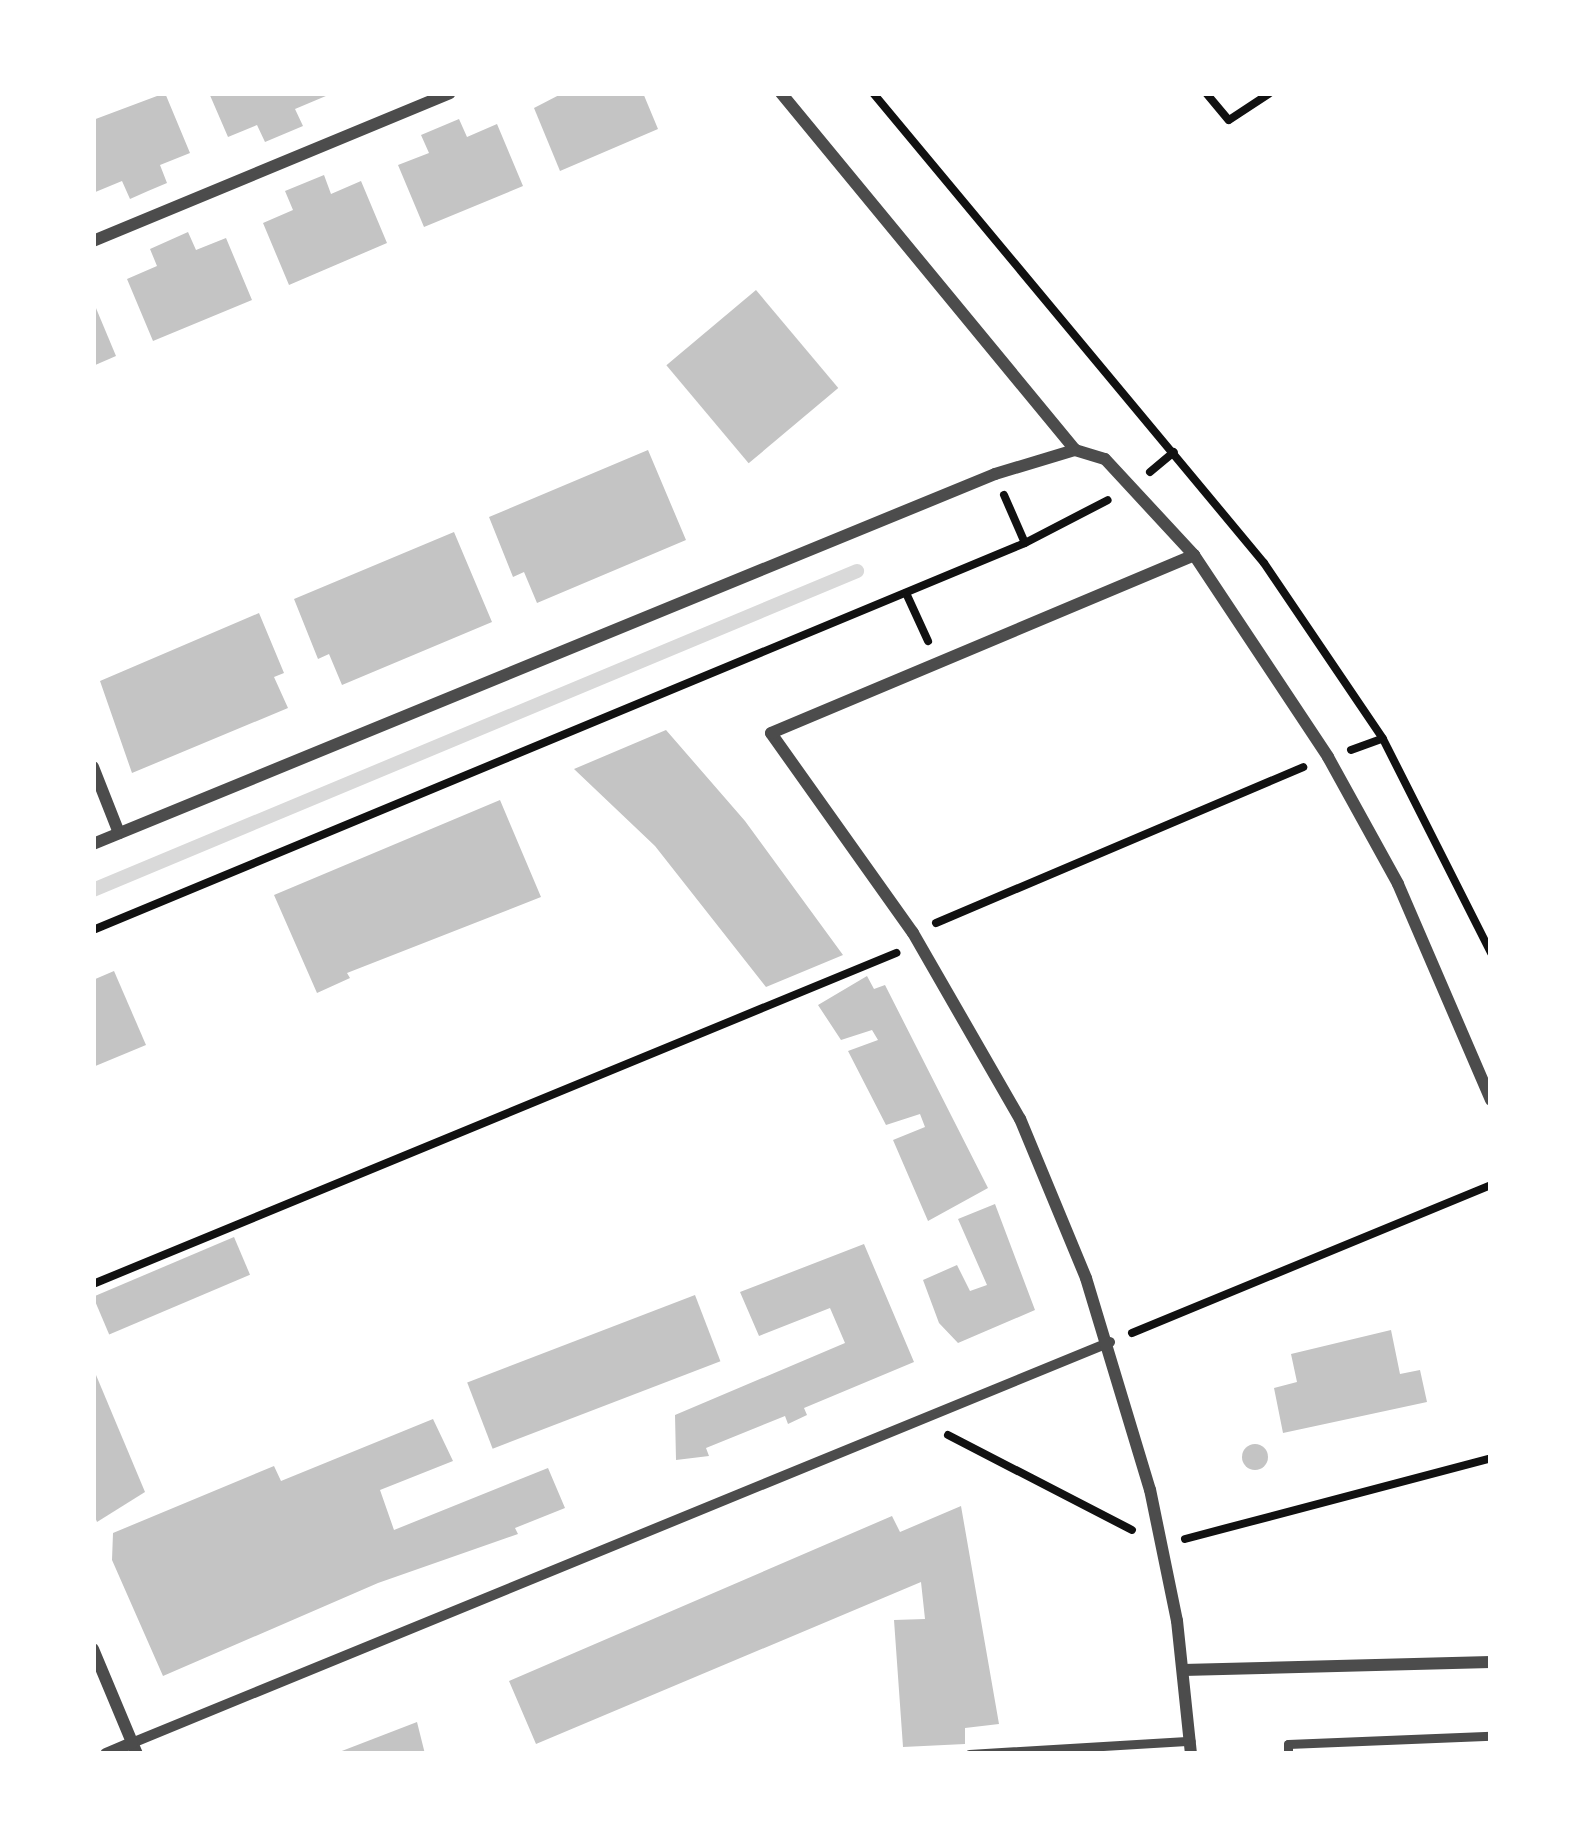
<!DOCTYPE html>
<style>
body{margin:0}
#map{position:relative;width:1584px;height:1847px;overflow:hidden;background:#fff;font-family:Roboto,sans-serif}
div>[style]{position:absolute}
.stream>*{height:14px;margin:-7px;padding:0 7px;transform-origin:7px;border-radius:7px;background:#d9d9d9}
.building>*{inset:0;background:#c4c4c4;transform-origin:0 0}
.round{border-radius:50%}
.path>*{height:8px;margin:-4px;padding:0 4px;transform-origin:4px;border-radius:4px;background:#111}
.service>*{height:9px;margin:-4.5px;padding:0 4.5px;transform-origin:4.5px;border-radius:4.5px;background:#4c4c4c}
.pedestrian>*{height:10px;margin:-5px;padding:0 5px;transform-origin:5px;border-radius:5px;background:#4c4c4c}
.minor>*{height:12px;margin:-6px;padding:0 6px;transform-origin:6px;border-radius:6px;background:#4c4c4c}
span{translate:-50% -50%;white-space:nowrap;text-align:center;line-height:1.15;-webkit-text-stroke:9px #fff;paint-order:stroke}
.frame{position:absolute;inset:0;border:96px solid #fff;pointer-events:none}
</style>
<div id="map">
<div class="stream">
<i style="left:93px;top:890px;width:828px;rotate:-22.66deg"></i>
</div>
<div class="building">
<i style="clip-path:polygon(165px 93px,190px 153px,160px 165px,167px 183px,148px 191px,130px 199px,122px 181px,93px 193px,93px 120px)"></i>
<i style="clip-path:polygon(209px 93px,333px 93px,295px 109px,303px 126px,265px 142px,257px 125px,228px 137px)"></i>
<i style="clip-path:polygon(563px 93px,643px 93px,658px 129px,560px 171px,534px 108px)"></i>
<i style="clip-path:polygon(459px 119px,467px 137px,497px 124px,523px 186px,424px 227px,398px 165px,429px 153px,421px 135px)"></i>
<i style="clip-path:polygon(324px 175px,331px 194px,361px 181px,387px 243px,289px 285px,263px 223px,293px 210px,285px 191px)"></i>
<i style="clip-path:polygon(188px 232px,196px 250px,226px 238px,252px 300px,153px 341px,127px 279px,157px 266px,150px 249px)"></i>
<i style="left:756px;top:290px;width:128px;height:117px;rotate:50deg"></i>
<i style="clip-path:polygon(93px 301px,116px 356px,93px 366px)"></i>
<i style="clip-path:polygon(648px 450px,686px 540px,537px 603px,524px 572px,513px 577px,489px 517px)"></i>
<i style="clip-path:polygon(454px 532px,492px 622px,342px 685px,329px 654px,318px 659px,294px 599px)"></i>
<i style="clip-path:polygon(259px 613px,284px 673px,274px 677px,288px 708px,132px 773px,100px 681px)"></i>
<i style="clip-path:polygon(666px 730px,745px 821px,843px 955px,766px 987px,655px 846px,574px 769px)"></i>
<i style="clip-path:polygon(500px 800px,541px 897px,347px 973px,350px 978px,317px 993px,274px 895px)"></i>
<i style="clip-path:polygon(114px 971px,146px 1045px,93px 1067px,93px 980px)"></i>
<i style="clip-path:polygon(867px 976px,874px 989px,885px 985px,988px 1188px,928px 1221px,893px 1140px,925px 1127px,920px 1114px,886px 1125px,848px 1051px,878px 1040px,872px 1030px,841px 1040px,818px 1005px)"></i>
<i style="clip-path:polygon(995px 1204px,1035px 1310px,958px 1343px,939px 1323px,923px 1280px,957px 1265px,970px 1291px,987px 1285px,958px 1219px)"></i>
<i style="left:234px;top:1237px;width:41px;height:153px;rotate:67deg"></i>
<i style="clip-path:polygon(864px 1244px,914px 1362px,804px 1408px,807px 1415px,788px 1424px,785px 1416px,706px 1448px,709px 1456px,676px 1460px,675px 1415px,845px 1343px,830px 1308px,759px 1336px,740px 1292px)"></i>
<i style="left:695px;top:1295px;width:71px;height:244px;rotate:69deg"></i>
<i style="clip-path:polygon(1391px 1330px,1400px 1374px,1420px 1370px,1427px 1402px,1283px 1433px,1274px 1388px,1297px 1382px,1291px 1354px)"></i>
<i style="clip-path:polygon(96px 1375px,145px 1492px,97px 1522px,93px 1512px)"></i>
<i style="clip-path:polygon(433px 1419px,453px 1461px,380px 1490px,394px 1530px,548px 1468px,565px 1508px,515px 1528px,518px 1534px,378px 1583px,163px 1676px,112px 1560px,113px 1533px,274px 1466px,281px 1481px)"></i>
<i class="round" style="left:1242px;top:1444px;width:26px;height:26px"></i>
<i style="clip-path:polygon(961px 1506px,999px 1724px,965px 1728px,965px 1744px,903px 1747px,894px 1620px,925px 1619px,921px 1582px,536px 1744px,509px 1681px,892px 1516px,900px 1532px)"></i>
<i style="clip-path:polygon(417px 1722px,425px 1754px,334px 1754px)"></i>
</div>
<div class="path">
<i style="left:873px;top:93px;width:611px;rotate:50.24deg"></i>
<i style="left:1264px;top:563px;width:212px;rotate:55.9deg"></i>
<i style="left:1383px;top:739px;width:240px;rotate:63.2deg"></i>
<i style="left:1206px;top:93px;width:35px;rotate:50deg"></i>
<i style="left:1229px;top:120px;width:49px;rotate:-33.4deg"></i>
<i style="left:1150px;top:472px;width:31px;rotate:-40deg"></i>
<i style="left:1004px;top:495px;width:52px;rotate:66.4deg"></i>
<i style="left:906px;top:593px;width:53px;rotate:65.4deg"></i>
<i style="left:1351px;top:750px;width:33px;rotate:-20deg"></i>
<i style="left:936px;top:923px;width:399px;rotate:-23deg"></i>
<i style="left:93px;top:930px;width:1009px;rotate:-22.55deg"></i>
<i style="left:1025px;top:543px;width:93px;rotate:-27.4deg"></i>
<i style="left:93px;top:1284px;width:869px;rotate:-22.4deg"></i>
<i style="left:1132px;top:1333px;width:388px;rotate:-22.4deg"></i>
<i style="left:948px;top:1435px;width:207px;rotate:27.3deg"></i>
<i style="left:1185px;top:1539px;width:317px;rotate:-14.8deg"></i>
</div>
<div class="service">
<i style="left:969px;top:1754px;width:222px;rotate:-3.4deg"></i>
<i style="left:1288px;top:1754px;width:10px;rotate:-90deg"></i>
<i style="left:1288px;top:1744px;width:203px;rotate:-2.3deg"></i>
</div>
<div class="pedestrian">
<i style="left:132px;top:1743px;width:1057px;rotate:-22.29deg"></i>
</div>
<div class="minor">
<i style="left:781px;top:93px;width:462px;rotate:50.5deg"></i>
<i style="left:1075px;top:450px;width:31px;rotate:17deg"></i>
<i style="left:1105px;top:459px;width:131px;rotate:47.2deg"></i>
<i style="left:1194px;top:555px;width:242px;rotate:56.4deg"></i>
<i style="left:1328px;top:757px;width:145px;rotate:61.1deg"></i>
<i style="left:1398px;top:884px;width:235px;rotate:66.7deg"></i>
<i style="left:93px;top:241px;width:386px;rotate:-22.5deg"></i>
<i style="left:93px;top:767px;width:71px;rotate:68.5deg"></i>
<i style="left:93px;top:844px;width:975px;rotate:-22.3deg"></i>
<i style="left:995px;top:474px;width:84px;rotate:-16.7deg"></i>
<i style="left:93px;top:1649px;width:114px;rotate:67.3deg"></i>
<i style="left:1183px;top:1670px;width:308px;rotate:-1.5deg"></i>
<i style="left:106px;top:1754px;width:28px;rotate:-23deg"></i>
<i style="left:1191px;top:1754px;width:134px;rotate:-96deg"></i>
<i style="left:1177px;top:1621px;width:134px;rotate:-101.6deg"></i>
<i style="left:1150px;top:1490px;width:221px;rotate:-106.8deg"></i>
<i style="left:1086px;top:1278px;width:172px;rotate:-112.5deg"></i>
<i style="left:1020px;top:1119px;width:215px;rotate:-119.9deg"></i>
<i style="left:913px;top:933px;width:245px;rotate:-125.4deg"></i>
<i style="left:771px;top:733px;width:459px;rotate:-22.8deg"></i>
</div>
<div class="frame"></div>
</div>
